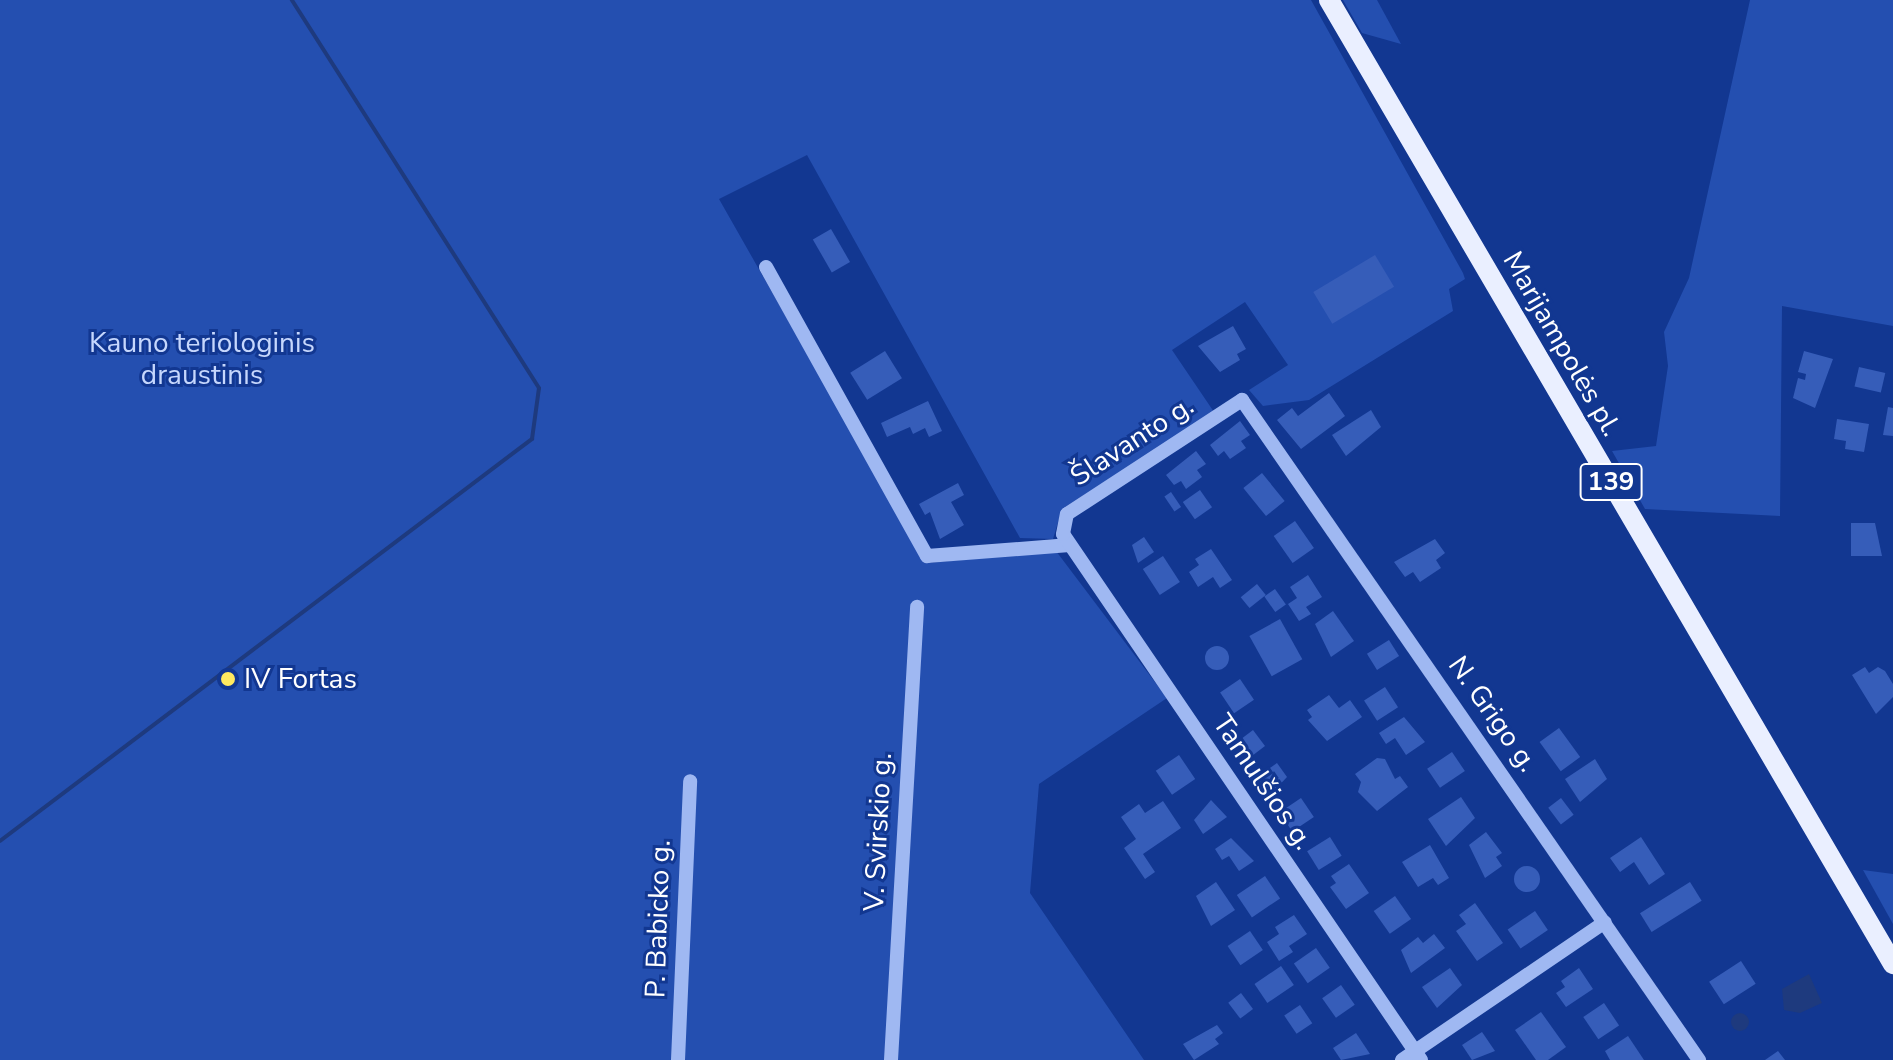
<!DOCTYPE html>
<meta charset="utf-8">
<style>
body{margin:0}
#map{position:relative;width:1893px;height:1060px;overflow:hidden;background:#123791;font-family:"Nunito Sans",sans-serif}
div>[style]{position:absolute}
.green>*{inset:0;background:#244fb0}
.water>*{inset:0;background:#1e3a7e}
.round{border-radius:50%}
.stream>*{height:4px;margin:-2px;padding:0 2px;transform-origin:2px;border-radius:2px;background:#1e3a7e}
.building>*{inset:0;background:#365db9;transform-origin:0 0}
.minor>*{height:14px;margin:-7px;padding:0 7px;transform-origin:7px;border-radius:7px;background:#9fb8f2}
.major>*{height:20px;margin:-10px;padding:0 10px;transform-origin:10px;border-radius:10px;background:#eaefff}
.dots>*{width:22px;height:22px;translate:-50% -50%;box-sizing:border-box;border:4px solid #123791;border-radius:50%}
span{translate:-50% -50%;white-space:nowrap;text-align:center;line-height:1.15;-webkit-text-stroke:6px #123791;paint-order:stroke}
.shield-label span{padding:2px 6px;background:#123791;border:2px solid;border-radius:6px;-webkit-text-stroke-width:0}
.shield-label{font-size:26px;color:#fff;font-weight:700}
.park-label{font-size:28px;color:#c6d7fd}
.street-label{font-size:28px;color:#fff}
.poi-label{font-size:28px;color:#fff}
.left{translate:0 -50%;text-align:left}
</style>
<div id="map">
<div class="green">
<i style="clip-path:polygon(0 0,1311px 0,1463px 273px,1465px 279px,1449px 289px,1453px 311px,1309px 400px,1263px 406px,1249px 390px,1288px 365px,1245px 302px,1172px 350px,1214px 412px,1062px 509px,1053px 539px,1020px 538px,807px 155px,719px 199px,922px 556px,929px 563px,1056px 551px,1167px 698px,1039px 784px,1030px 893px,1144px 1060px,0 1060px)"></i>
<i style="clip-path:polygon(1343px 0,1377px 0,1401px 44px,1362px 33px)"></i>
<i style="clip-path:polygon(1750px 0,1893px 0,1893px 326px,1782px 306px,1780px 516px,1645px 509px,1612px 451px,1656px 446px,1668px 366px,1664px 332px,1689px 278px)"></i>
<i style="clip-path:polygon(1863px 870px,1893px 874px,1893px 924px)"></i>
</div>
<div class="water">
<i style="clip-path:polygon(1809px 974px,1822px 1003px,1800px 1013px,1784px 1010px,1782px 989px)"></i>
<i class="round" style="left:1731px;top:1013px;width:18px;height:18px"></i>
</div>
<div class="stream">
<i style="left:0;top:841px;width:667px;rotate:-37.08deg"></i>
<i style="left:532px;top:439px;width:51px;rotate:-82.2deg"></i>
<i style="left:539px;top:388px;width:460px;rotate:-122.5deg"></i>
</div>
<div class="building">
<i style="left:831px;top:229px;width:38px;height:21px;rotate:60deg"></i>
<i style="left:1375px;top:255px;width:37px;height:72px;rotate:59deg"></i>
<i style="clip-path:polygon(1233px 326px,1246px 349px,1237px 354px,1240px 360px,1220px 372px,1198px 346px)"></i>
<i style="left:885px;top:351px;width:32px;height:41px;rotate:58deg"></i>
<i style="clip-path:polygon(1804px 351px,1833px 359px,1815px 408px,1793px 398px,1798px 378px,1805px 380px,1806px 374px,1798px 372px)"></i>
<i style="left:1859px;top:367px;width:27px;height:20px;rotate:13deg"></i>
<i style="clip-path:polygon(1329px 393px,1345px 416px,1301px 449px,1277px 420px,1292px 408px,1298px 416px)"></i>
<i style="clip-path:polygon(928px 401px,942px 431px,929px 437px,925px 428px,913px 434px,910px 427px,887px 437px,881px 423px)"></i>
<i style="clip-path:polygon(1888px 407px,1893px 408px,1893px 436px,1883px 435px)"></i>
<i style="clip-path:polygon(1371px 410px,1381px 427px,1346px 456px,1332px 435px)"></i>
<i style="clip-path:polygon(1837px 419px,1869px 424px,1864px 452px,1845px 449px,1846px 441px,1834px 439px)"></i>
<i style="clip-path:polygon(1240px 421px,1250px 435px,1241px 441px,1246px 448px,1230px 459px,1224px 451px,1218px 456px,1210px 445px)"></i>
<i style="clip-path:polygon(1196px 451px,1206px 464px,1197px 470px,1202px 477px,1186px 489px,1181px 481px,1174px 485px,1166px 475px)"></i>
<i style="left:1262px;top:473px;width:36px;height:24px;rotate:51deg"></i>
<i style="clip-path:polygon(958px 483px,964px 495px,951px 502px,964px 525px,940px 539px,930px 512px,925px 515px,919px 504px)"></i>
<i style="left:1200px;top:490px;width:21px;height:21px;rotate:55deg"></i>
<i style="left:1171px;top:492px;width:18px;height:8px;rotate:56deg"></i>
<i style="left:1295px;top:521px;width:33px;height:26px;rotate:55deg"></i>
<i style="clip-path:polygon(1851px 523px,1875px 523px,1882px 556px,1851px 556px)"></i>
<i style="clip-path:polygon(1144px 537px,1154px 552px,1138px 563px,1132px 545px)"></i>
<i style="clip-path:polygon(1435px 539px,1445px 553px,1436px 560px,1441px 568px,1420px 582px,1413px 572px,1405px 577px,1394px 562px)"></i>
<i style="clip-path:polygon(1211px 549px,1232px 580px,1220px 588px,1213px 577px,1198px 587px,1189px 572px,1199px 565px,1195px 559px)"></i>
<i style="left:1163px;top:556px;width:31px;height:24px;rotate:57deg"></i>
<i style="clip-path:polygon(1308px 575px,1322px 597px,1306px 607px,1311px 614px,1299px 621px,1288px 604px,1297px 598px,1290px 587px)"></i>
<i style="left:1257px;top:584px;width:14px;height:21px;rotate:51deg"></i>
<i style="left:1275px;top:589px;width:19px;height:13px;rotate:55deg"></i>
<i style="clip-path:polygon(1333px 611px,1354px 641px,1331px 657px,1315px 624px)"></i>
<i style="left:1280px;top:619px;width:46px;height:35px;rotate:61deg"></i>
<i style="left:1389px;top:640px;width:19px;height:26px;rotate:58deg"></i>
<i class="round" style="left:1205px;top:646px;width:24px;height:24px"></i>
<i style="clip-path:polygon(1865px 667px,1869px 673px,1878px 667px,1885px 671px,1893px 684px,1893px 697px,1876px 714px,1852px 675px)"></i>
<i style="left:1240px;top:679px;width:25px;height:24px;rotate:56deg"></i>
<i style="left:1385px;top:687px;width:24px;height:25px;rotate:57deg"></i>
<i style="clip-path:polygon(1329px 695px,1339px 708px,1350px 700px,1362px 717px,1327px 741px,1308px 720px,1312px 717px,1307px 710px)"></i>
<i style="clip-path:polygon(1404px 717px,1425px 742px,1406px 755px,1395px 738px,1386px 744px,1379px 733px)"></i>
<i style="left:1559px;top:728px;width:36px;height:24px;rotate:54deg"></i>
<i style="left:1253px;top:730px;width:20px;height:19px;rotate:53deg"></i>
<i style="left:1452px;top:752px;width:23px;height:30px;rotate:56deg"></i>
<i style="left:1179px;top:755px;width:29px;height:28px;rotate:56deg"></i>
<i style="clip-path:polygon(1377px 758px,1385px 759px,1395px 779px,1400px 776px,1408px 787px,1377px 811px,1358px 792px,1361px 782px,1355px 774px)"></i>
<i style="clip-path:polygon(1595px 759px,1607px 779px,1580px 802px,1565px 779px)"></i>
<i style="clip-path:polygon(1277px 763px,1287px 777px,1270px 795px,1257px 777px)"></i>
<i style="clip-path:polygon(1461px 797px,1475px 818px,1446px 846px,1428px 819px)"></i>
<i style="left:1301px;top:798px;width:23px;height:26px;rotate:56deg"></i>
<i style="left:1561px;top:798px;width:21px;height:16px;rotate:53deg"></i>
<i style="clip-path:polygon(1211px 800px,1227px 817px,1203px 834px,1194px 820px)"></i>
<i style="clip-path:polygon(1163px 801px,1181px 828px,1143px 854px,1155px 872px,1145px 879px,1124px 848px,1136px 839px,1121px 817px,1139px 804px,1145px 813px)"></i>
<i style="clip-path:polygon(1486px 832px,1502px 853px,1496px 857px,1502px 866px,1485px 878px,1469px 845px)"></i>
<i style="left:1330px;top:837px;width:22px;height:27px;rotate:58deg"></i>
<i style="clip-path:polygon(1641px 837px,1665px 874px,1649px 885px,1634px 862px,1620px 872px,1610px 858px)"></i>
<i style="clip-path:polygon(1231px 838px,1254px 861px,1239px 871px,1229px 856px,1222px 860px,1215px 849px)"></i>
<i style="clip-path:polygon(1430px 845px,1449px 878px,1438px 885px,1433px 878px,1418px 887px,1402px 862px)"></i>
<i style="clip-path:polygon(1349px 864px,1369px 893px,1346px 909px,1330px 887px,1336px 883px,1331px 876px)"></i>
<i class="round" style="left:1514px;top:866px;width:26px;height:26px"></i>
<i style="left:1265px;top:876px;width:27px;height:34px;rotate:56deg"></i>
<i style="clip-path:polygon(1216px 882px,1235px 910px,1211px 926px,1196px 896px)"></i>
<i style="left:1690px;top:882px;width:22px;height:59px;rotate:58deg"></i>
<i style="left:1395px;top:896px;width:28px;height:26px;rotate:55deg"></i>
<i style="clip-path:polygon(1475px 903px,1503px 943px,1477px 961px,1456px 931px,1466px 924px,1459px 915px)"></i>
<i style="left:1535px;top:911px;width:23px;height:33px;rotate:56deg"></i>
<i style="clip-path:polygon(1294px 915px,1307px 934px,1289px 946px,1293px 952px,1279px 961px,1267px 942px,1279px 934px,1275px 927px)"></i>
<i style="left:1250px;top:931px;width:23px;height:27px;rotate:56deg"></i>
<i style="clip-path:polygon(1434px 934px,1445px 948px,1411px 973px,1401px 950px,1418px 937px,1423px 943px)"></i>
<i style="left:1316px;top:948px;width:24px;height:27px;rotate:55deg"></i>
<i style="left:1741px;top:961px;width:27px;height:38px;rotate:57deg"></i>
<i style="left:1281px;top:966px;width:23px;height:32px;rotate:56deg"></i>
<i style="clip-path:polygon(1450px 968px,1462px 985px,1437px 1008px,1422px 987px)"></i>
<i style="clip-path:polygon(1579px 968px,1593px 989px,1566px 1007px,1556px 993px,1565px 987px,1561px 981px)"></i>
<i style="left:1341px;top:985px;width:24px;height:23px;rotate:55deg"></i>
<i style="left:1241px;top:993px;width:20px;height:16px;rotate:53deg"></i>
<i style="left:1604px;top:1003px;width:27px;height:25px;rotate:56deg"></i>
<i style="left:1300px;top:1005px;width:22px;height:19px;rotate:56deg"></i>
<i style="clip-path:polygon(1541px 1012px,1566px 1047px,1548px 1060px,1536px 1060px,1515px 1030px)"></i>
<i style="clip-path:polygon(1217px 1025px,1223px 1033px,1215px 1039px,1219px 1044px,1194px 1060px,1183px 1044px)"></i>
<i style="clip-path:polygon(1482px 1032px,1495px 1051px,1472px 1060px,1462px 1045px)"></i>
<i style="clip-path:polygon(1356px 1033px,1370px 1054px,1341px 1060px,1333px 1048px)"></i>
<i style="clip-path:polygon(1628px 1036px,1644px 1060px,1610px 1060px,1605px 1051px)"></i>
<i style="clip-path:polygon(1778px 1051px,1785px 1060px,1765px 1060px)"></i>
</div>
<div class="minor">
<i style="left:766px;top:267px;width:331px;rotate:60.9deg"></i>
<i style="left:927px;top:556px;width:143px;rotate:-4.4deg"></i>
<i style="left:678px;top:1060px;width:279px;rotate:-87.5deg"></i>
<i style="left:891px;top:1060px;width:454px;rotate:-86.7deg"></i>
<i style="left:1402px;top:1060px;width:245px;rotate:-34.2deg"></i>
<i style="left:1421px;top:1060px;width:636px;rotate:-124.24deg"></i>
<i style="left:1063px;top:534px;width:20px;rotate:-79deg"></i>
<i style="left:1067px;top:514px;width:209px;rotate:-33.1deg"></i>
<i style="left:1242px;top:400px;width:803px;rotate:55.3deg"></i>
</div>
<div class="major">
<i style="left:1329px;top:0;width:1117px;rotate:59.67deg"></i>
</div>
<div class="dots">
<i style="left:228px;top:679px;background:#ffe960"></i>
</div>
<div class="shield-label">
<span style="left:1611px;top:482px">139</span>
</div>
<div class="park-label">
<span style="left:202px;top:359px">Kauno teriologinis<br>draustinis</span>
</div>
<div class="street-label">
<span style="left:1562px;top:344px;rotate:60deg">Marijampolės pl.</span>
<span style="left:1132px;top:441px;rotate:-33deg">Šlavanto g.</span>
<span style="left:1493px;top:714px;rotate:55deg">N. Grigo g.</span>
<span style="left:1263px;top:782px;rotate:56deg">Tamulšios g.</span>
<span style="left:878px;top:832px;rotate:-87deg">V. Svirskio g.</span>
<span style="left:658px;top:919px;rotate:-88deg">P. Babicko g.</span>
</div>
<div class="poi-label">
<span class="left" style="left:244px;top:679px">IV Fortas</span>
</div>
</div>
